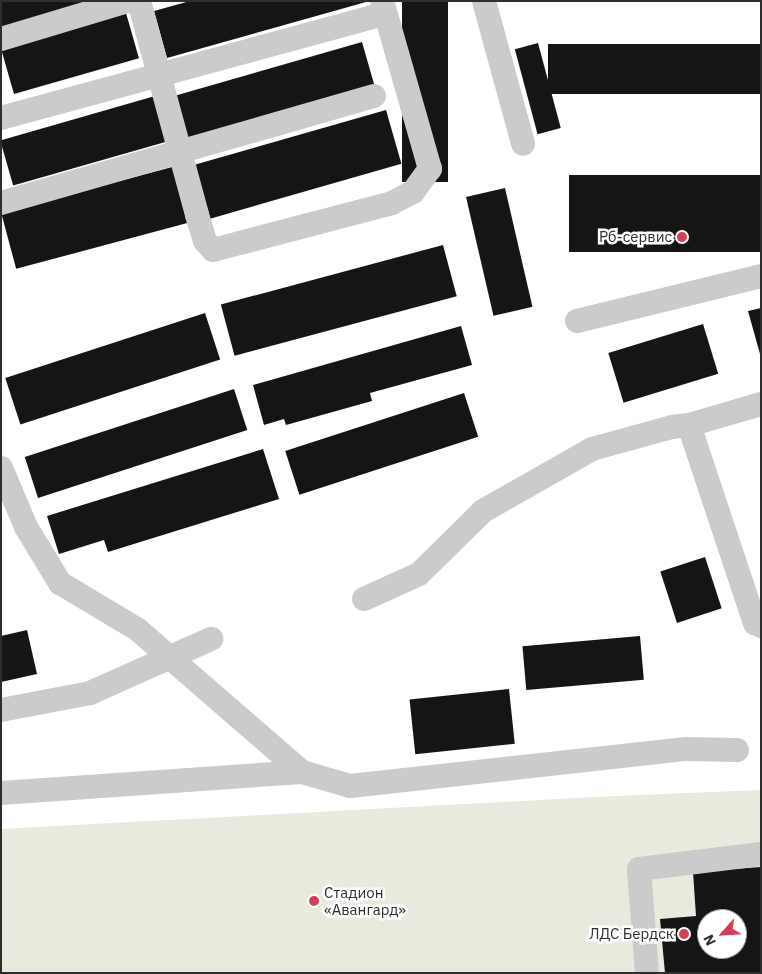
<!DOCTYPE html>
<meta charset="utf-8">
<style>
body{margin:0}
#map{position:relative;width:762px;height:974px;overflow:hidden;background:#fff;font-family:"IBM Plex Sans",sans-serif}
div>[style]{position:absolute}
.green>*{inset:0;background:#e6ebdd}
.building>*{inset:0;background:#151515;transform-origin:0 0}
.minor>*{height:24px;margin:-12px;padding:0 12px;transform-origin:12px;border-radius:12px;background:#cbcbcb}
.dots>*{width:14px;height:14px;translate:-50% -50%;box-sizing:border-box;border:2px solid #fff;border-radius:50%}
span{translate:-50% -50%;white-space:nowrap;text-align:center;line-height:1.15;-webkit-text-stroke:5px #fff;paint-order:stroke}
.poi-label{font-size:15px;color:#2e2e2e}
.right{translate:-100% -50%;text-align:right}
.left{translate:0 -50%;text-align:left}
.frame{position:absolute;inset:0;border:2px solid #2e2e2e;pointer-events:none}
.north{position:absolute;left:697px;top:909px;width:50px;height:50px;box-sizing:border-box;background:#fff;border:1px solid #ababab;border-radius:50%;rotate:244deg;font-size:14px;font-weight:700;line-height:20px;text-align:center;color:#2e2e2e}
.north::after{content:'';display:block;margin:auto;width:18px;height:22px;background:#da3c55;clip-path:polygon(50% 0,100% 100%,50% 72%,0 100%)}
</style>
<div id="map">
<div class="green">
<i style="clip-path:polygon(evenodd,761px 790px,761px 973px,1px 973px,1px 829px,614px 796px,761px 790px,707px 919px,737px 919px,737px 949px,707px 949px,707px 919px)"></i>
</div>
<div class="building">
<i style="clip-path:polygon(1px 1px,117px 1px,1px 40px)"></i>
<i style="clip-path:polygon(190px 1px,366px 1px,366px 2px,167px 58px,154px 11px)"></i>
<i style="left:402px;top:1px;width:46px;height:181px"></i>
<i style="left:126px;top:13px;width:47px;height:130px;rotate:74deg"></i>
<i style="left:362px;top:42px;width:46px;height:200px;rotate:74deg"></i>
<i style="left:538px;top:43px;width:88px;height:24px;rotate:75deg"></i>
<i style="left:761px;top:44px;width:50px;height:213px;rotate:90deg"></i>
<i style="left:155px;top:96px;width:47px;height:161px;rotate:74deg"></i>
<i style="left:386px;top:110px;width:56px;height:199px;rotate:74deg"></i>
<i style="left:176px;top:166px;width:58px;height:181px;rotate:75deg"></i>
<i style="left:761px;top:175px;width:77px;height:192px;rotate:90deg"></i>
<i style="left:505px;top:188px;width:122px;height:40px;rotate:77deg"></i>
<i style="left:443px;top:245px;width:53px;height:230px;rotate:75deg"></i>
<i style="clip-path:polygon(761px 308px,761px 354px,760px 354px,748px 311px)"></i>
<i style="left:205px;top:313px;width:49px;height:210px;rotate:72deg"></i>
<i style="left:703px;top:324px;width:52px;height:99px;rotate:73deg"></i>
<i style="clip-path:polygon(461px 326px,472px 365px,370px 393px,372px 401px,286px 425px,284px 419px,264px 425px,253px 385px)"></i>
<i style="left:234px;top:389px;width:43px;height:220px;rotate:72deg"></i>
<i style="left:464px;top:393px;width:46px;height:188px;rotate:72deg"></i>
<i style="clip-path:polygon(263px 449px,279px 499px,108px 552px,104px 540px,59px 554px,47px 516px)"></i>
<i style="left:705px;top:557px;width:54px;height:47px;rotate:72deg"></i>
<i style="clip-path:polygon(27px 630px,37px 674px,1px 682px,1px 636px)"></i>
<i style="left:640px;top:636px;width:44px;height:118px;rotate:85deg"></i>
<i style="left:509px;top:689px;width:55px;height:100px;rotate:84deg"></i>
<i style="clip-path:polygon(evenodd,761px 867px,761px 973px,665px 973px,660px 919px,696px 916px,693px 872px,761px 867px,707px 919px,737px 919px,737px 949px,707px 949px,707px 919px)"></i>
</div>
<div class="minor">
<i style="left:139px;top:1px;width:222px;rotate:74.8deg"></i>
<i style="left:197px;top:215px;width:27px;rotate:73deg"></i>
<i style="left:205px;top:241px;width:12px;rotate:48deg"></i>
<i style="left:213px;top:250px;width:185px;rotate:-14.7deg"></i>
<i style="left:392px;top:203px;width:24px;rotate:-28deg"></i>
<i style="left:413px;top:192px;width:29px;rotate:-54deg"></i>
<i style="left:430px;top:169px;width:175px;rotate:-105.9deg"></i>
<i style="left:484px;top:1px;width:148px;rotate:74.7deg"></i>
<i style="left:1px;top:39px;width:133px;rotate:-16.7deg"></i>
<i style="left:1px;top:118px;width:398px;rotate:-15.2deg"></i>
<i style="left:1px;top:203px;width:388px;rotate:-16deg"></i>
<i style="left:577px;top:321px;width:189px;rotate:-13.7deg"></i>
<i style="left:761px;top:404px;width:75px;rotate:163.7deg"></i>
<i style="left:689px;top:425px;width:209px;rotate:71.6deg"></i>
<i style="left:755px;top:623px;width:7px;rotate:27deg"></i>
<i style="left:1px;top:468px;width:64px;rotate:67deg"></i>
<i style="left:26px;top:527px;width:66px;rotate:58.7deg"></i>
<i style="left:60px;top:583px;width:90px;rotate:30.9deg"></i>
<i style="left:137px;top:629px;width:218px;rotate:40.9deg"></i>
<i style="left:302px;top:772px;width:50px;rotate:16.3deg"></i>
<i style="left:350px;top:786px;width:338px;rotate:-6.3deg"></i>
<i style="left:686px;top:749px;width:51px;rotate:1.1deg"></i>
<i style="left:364px;top:599px;width:60px;rotate:-24.4deg"></i>
<i style="left:419px;top:574px;width:90px;rotate:-44.5deg"></i>
<i style="left:483px;top:511px;width:125px;rotate:-29.6deg"></i>
<i style="left:592px;top:449px;width:83px;rotate:-15.4deg"></i>
<i style="left:672px;top:427px;width:17px;rotate:-7deg"></i>
<i style="left:1px;top:710px;width:91px;rotate:-10.8deg"></i>
<i style="left:90px;top:693px;width:133px;rotate:-24.1deg"></i>
<i style="left:1px;top:793px;width:302px;rotate:-4deg"></i>
<i style="left:647px;top:973px;width:104px;rotate:-94.4deg"></i>
<i style="left:639px;top:869px;width:123px;rotate:-7deg"></i>
</div>
<div class="dots">
<i style="left:682px;top:237px;background:#da3c55"></i>
<i style="left:314px;top:901px;background:#da3c55"></i>
<i style="left:684px;top:934px;background:#da3c55"></i>
</div>
<div class="poi-label">
<span class="right" style="left:672px;top:237px">Рб-сервис</span>
<span class="left" style="left:324px;top:901px">Стадион<br>«Авангард»</span>
<span class="right" style="left:674px;top:934px">ЛДС Бердск</span>
</div>
<div class="frame"></div>
<div class="north">N</div>
</div>
